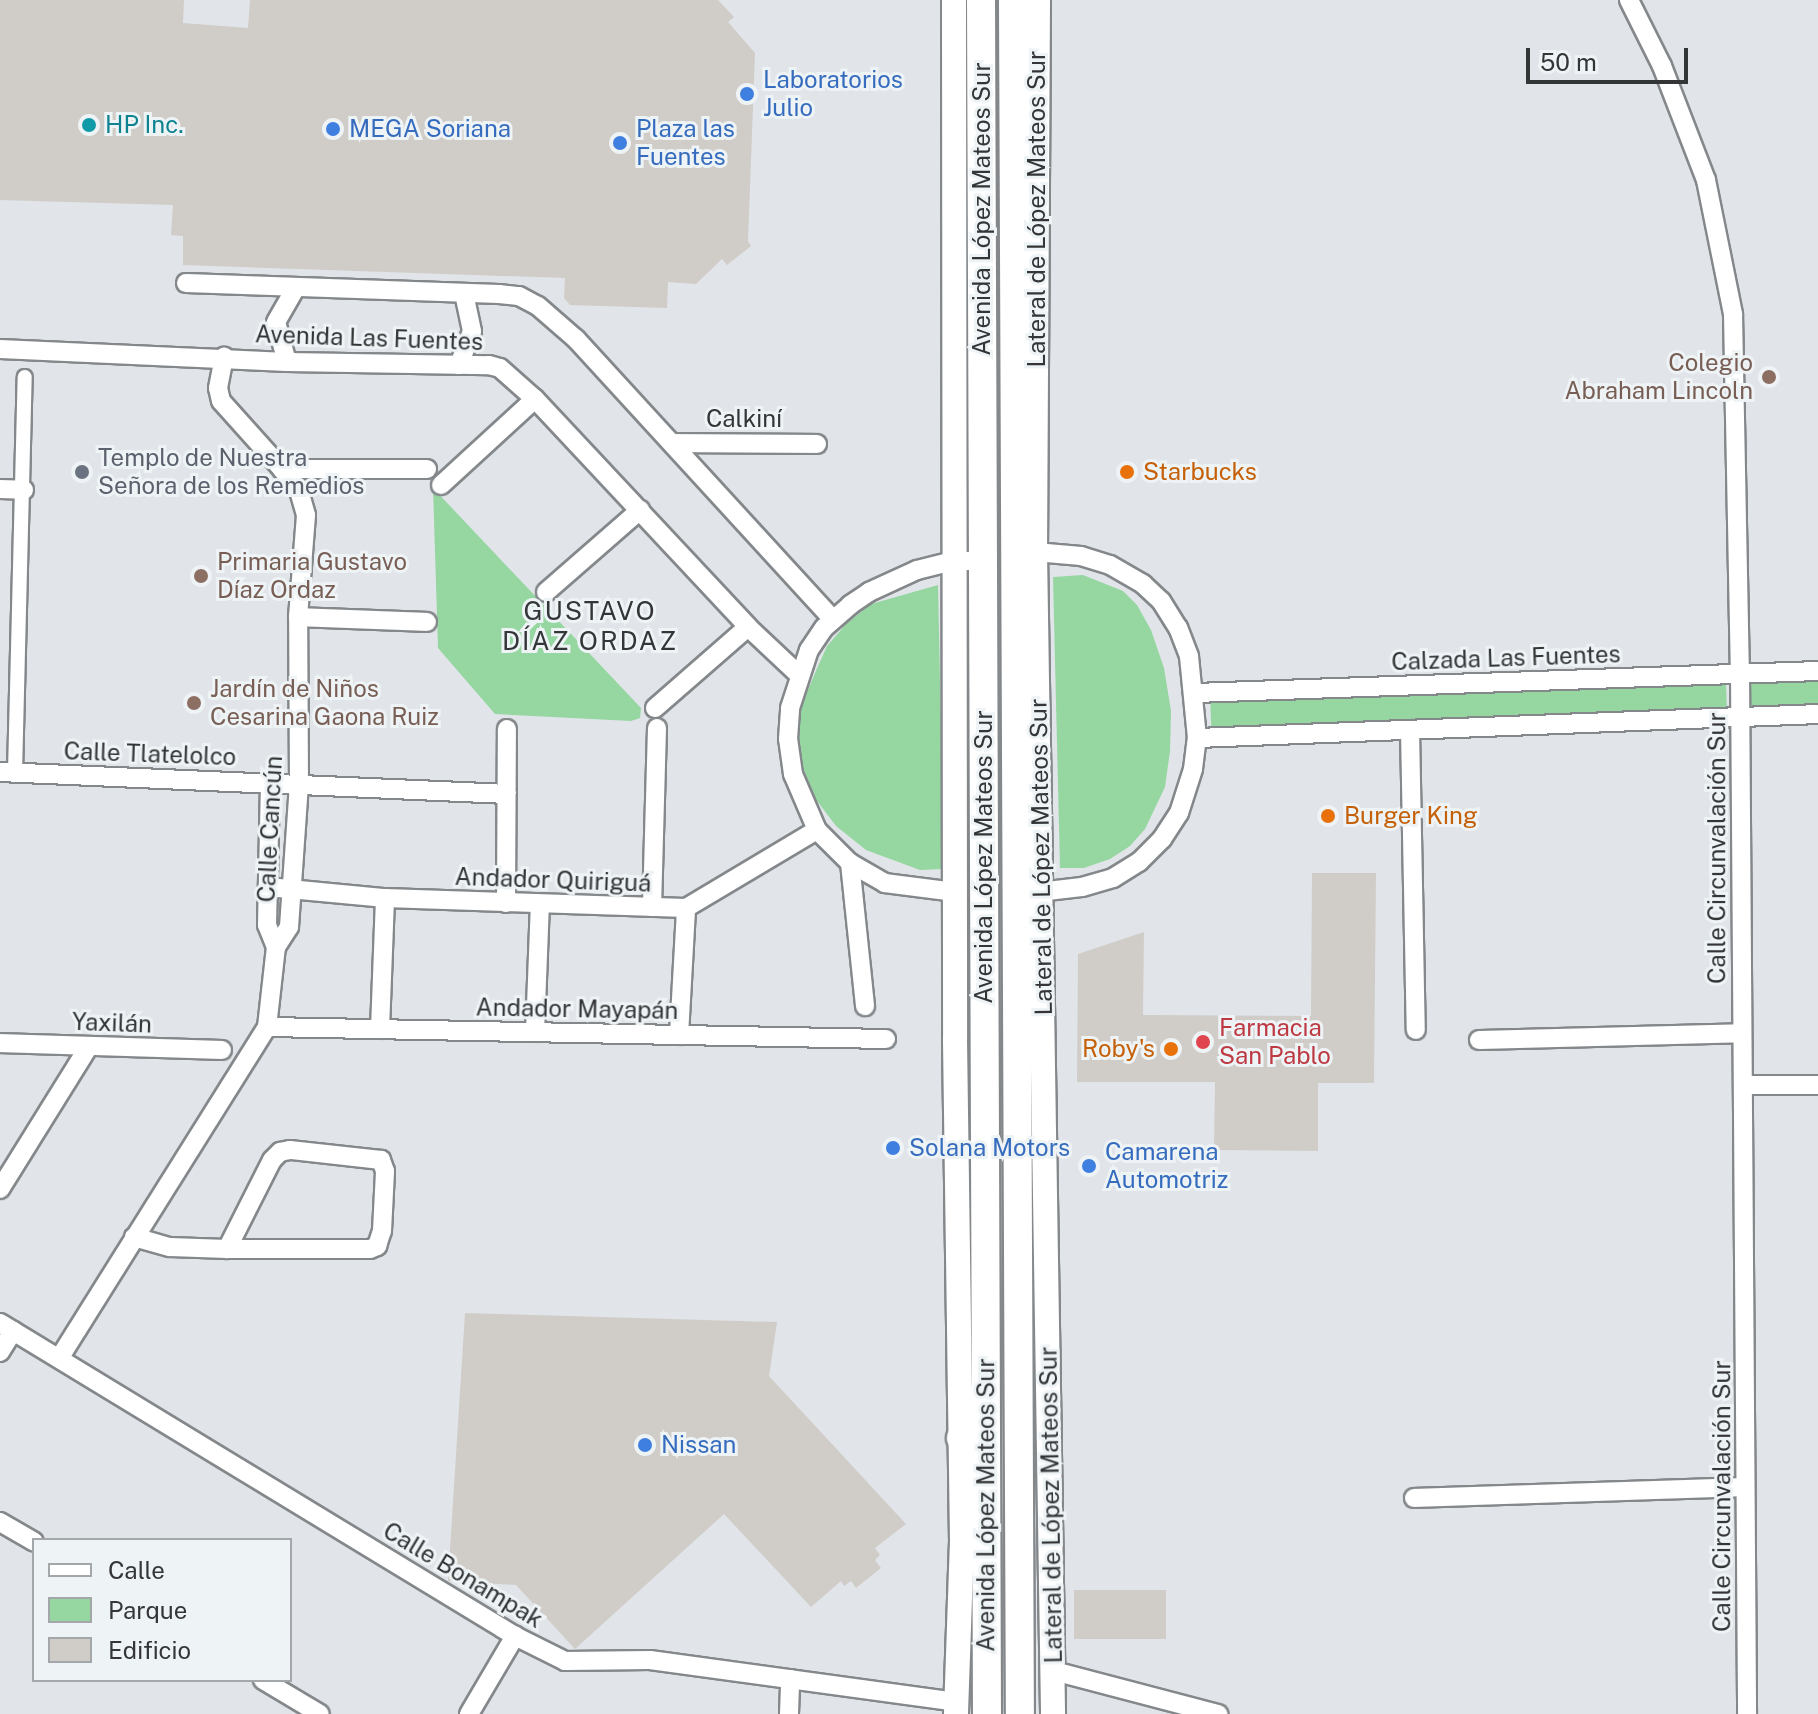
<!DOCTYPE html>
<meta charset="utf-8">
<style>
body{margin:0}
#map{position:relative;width:1818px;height:1714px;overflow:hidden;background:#e1e5e9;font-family:"Public Sans",sans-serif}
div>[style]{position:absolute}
.green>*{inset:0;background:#95d6a1;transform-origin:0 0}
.building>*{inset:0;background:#d0ccc8;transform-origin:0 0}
.roads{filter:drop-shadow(2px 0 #84888b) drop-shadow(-2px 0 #84888b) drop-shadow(0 2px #84888b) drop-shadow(0 -2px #84888b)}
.pedestrian>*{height:14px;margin:-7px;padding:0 7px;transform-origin:7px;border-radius:7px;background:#fff}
.minor>*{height:18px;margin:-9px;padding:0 9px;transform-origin:9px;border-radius:9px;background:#fff}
.secondary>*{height:24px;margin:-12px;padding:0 12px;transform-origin:12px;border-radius:12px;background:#fff}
.primary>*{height:28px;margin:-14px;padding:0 14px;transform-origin:14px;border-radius:14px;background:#fff}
.dots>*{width:22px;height:22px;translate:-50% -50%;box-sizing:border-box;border:4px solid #eef3f6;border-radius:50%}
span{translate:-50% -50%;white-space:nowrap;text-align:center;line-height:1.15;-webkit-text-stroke:6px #eef3f6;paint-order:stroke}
.shop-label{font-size:24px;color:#366cbe}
.left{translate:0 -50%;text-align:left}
.culture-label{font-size:24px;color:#0d838f}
.street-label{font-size:24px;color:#333536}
.education-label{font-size:24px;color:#785e54}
.right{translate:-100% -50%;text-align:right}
.worship-label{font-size:24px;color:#5b616d}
.food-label{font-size:24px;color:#c56008}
.health-label{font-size:24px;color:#be3a42}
.neighbourhood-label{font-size:26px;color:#333536;letter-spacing:2px}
.legend{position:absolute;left:32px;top:1538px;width:260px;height:144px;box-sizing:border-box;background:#eef3f6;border:2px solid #a3a7a9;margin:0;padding:10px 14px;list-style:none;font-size:24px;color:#333536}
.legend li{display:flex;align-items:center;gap:16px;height:40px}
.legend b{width:40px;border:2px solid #a3a7a9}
.scale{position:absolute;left:1526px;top:48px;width:162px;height:36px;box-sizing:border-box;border:4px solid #333536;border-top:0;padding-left:10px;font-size:24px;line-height:28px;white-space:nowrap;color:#333536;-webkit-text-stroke:6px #eef3f6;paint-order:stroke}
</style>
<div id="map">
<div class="green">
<i style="clip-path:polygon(433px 488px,641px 708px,640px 718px,631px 721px,495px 714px,438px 648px)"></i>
<i style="clip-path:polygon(1083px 575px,1123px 591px,1137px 605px,1151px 630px,1164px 668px,1171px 711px,1170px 751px,1165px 787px,1145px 829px,1130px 846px,1110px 859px,1084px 868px,1060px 868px,1053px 577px)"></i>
<i style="clip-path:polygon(938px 585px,944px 869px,920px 870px,866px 850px,836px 826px,814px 797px,802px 765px,798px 736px,800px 709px,815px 673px,827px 646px,847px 623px,871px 604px)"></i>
<i style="left:1818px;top:682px;width:23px;height:67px;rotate:90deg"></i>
<i style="left:1726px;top:684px;width:25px;height:516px;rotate:88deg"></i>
</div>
<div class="building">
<i style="clip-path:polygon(0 0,184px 0,183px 23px,248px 28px,250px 0,718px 0,734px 17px,728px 22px,755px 53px,748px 241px,751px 246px,727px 265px,722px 259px,696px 284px,668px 282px,667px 308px,570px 305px,564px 298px,565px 278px,183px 265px,183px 236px,171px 235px,173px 205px,0 200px)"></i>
<i style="clip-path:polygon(1312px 873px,1376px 873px,1374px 1083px,1318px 1083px,1318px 1151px,1214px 1150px,1215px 1082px,1077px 1082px,1078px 954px,1144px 932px,1143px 1015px,1311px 1016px)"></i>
<i style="clip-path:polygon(465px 1313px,777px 1322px,769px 1376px,906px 1524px,875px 1548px,880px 1555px,875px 1560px,881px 1568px,856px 1588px,851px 1581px,844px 1586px,841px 1581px,811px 1607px,724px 1514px,575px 1649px,516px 1585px,448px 1581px)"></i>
<i style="left:1074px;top:1590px;width:92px;height:49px"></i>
</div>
<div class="roads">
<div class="pedestrian">
<i style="left:15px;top:773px;width:396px;rotate:-88.6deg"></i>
</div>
<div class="minor">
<i style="left:1629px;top:0;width:74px;rotate:63.4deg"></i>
<i style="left:1662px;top:66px;width:122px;rotate:68.9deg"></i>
<i style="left:1706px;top:180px;width:137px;rotate:78.6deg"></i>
<i style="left:1733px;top:314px;width:359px;rotate:88.9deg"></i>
<i style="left:1740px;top:673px;width:1041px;rotate:89.61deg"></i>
<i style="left:186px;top:283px;width:313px;rotate:2deg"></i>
<i style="left:499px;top:294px;width:20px;rotate:6deg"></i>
<i style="left:519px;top:296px;width:21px;rotate:28deg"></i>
<i style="left:538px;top:306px;width:50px;rotate:41deg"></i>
<i style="left:576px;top:339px;width:380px;rotate:47.5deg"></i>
<i style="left:0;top:349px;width:287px;rotate:2.6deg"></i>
<i style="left:287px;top:362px;width:202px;rotate:0.9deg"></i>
<i style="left:489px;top:365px;width:11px;rotate:15deg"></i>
<i style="left:500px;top:368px;width:47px;rotate:41.5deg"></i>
<i style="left:535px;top:399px;width:312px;rotate:46.9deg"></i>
<i style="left:748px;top:627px;width:69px;rotate:43.2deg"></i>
<i style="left:287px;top:362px;width:41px;rotate:-105.4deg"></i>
<i style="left:276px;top:322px;width:38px;rotate:-60deg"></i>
<i style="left:459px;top:365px;width:36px;rotate:-69deg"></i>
<i style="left:472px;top:331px;width:38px;rotate:-102deg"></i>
<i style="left:672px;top:443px;width:145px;rotate:0.4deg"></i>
<i style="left:282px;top:469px;width:145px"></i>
<i style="left:441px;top:485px;width:127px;rotate:-42.5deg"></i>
<i style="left:0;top:489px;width:24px;rotate:2deg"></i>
<i style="left:546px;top:592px;width:125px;rotate:-41.1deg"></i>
<i style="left:298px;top:617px;width:129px;rotate:2.2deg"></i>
<i style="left:1195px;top:693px;width:623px;rotate:-2.02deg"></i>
<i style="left:655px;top:708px;width:123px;rotate:-41.1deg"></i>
<i style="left:1410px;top:730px;width:300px;rotate:88.9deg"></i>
<i style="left:1197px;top:738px;width:621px;rotate:-2.21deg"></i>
<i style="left:0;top:772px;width:507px;rotate:2.48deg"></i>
<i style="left:270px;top:782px;width:143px;rotate:91.2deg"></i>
<i style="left:267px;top:925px;width:24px;rotate:68deg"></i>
<i style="left:850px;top:863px;width:144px;rotate:84deg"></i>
<i style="left:268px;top:887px;width:118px;rotate:5.4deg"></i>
<i style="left:385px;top:898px;width:301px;rotate:1.9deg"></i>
<i style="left:686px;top:908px;width:152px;rotate:-30.8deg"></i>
<i style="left:955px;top:892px;width:71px;rotate:-172.7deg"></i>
<i style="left:885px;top:883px;width:40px;rotate:-150.3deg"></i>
<i style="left:850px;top:863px;width:47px;rotate:-135deg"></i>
<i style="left:817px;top:830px;width:61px;rotate:-113.2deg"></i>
<i style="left:793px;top:774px;width:35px;rotate:-98deg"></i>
<i style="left:788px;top:739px;width:31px;rotate:-86deg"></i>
<i style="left:790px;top:708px;width:61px;rotate:-71.9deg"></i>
<i style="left:809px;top:650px;width:27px;rotate:-56deg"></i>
<i style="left:824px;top:628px;width:35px;rotate:-41deg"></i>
<i style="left:850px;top:605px;width:23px;rotate:-34deg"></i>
<i style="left:869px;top:592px;width:53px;rotate:-24.6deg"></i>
<i style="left:917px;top:570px;width:38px;rotate:-14deg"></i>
<i style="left:954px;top:561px;width:29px"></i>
<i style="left:1030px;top:893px;width:52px;rotate:-6.6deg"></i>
<i style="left:1082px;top:887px;width:32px;rotate:-16deg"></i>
<i style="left:1113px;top:878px;width:31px;rotate:-32deg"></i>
<i style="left:1139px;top:862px;width:33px;rotate:-45deg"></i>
<i style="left:1162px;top:839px;width:31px;rotate:-57deg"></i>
<i style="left:1179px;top:813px;width:46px;rotate:-72.3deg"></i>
<i style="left:1193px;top:769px;width:31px;rotate:-83deg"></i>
<i style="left:1197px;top:738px;width:82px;rotate:-95.6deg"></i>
<i style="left:1189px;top:656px;width:30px;rotate:-111deg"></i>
<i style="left:1178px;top:628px;width:32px;rotate:-122deg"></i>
<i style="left:1161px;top:601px;width:25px;rotate:-137deg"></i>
<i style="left:1143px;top:584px;width:38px;rotate:-150deg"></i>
<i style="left:1110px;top:565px;width:30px;rotate:-163deg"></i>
<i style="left:1081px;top:556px;width:46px;rotate:-175deg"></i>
<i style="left:506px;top:903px;width:174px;rotate:-89.7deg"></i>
<i style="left:652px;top:907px;width:179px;rotate:-88.4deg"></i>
<i style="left:267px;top:1027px;width:619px;rotate:1.11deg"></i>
<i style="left:380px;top:1029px;width:131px;rotate:-87.8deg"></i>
<i style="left:535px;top:1032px;width:128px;rotate:-87.8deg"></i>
<i style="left:679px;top:1035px;width:127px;rotate:-86.8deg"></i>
<i style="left:1479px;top:1040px;width:263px;rotate:-1.5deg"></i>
<i style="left:0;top:1043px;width:222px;rotate:1.8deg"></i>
<i style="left:1743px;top:1085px;width:75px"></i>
<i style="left:0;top:1189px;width:168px;rotate:-58.1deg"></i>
<i style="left:134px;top:1237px;width:37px;rotate:16deg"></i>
<i style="left:170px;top:1247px;width:57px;rotate:2deg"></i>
<i style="left:227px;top:1249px;width:143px"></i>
<i style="left:370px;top:1249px;width:8px;rotate:-23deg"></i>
<i style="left:377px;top:1246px;width:16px;rotate:-72deg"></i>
<i style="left:382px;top:1231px;width:60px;rotate:-87.1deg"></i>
<i style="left:385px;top:1171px;width:12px;rotate:-110deg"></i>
<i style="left:381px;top:1160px;width:92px;rotate:-173.7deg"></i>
<i style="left:290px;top:1150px;width:10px;rotate:169deg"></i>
<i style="left:280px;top:1152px;width:11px;rotate:135deg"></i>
<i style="left:272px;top:1160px;width:100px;rotate:116.8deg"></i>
<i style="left:0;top:1323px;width:603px;rotate:31.29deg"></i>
<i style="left:515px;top:1636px;width:56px;rotate:26.6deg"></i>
<i style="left:565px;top:1661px;width:85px;rotate:-0.7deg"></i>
<i style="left:650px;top:1660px;width:309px;rotate:7.8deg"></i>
<i style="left:0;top:1352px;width:25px;rotate:-58deg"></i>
<i style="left:60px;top:1357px;width:390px;rotate:-57.9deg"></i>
<i style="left:267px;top:1027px;width:81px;rotate:-83.6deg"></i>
<i style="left:276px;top:947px;width:24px;rotate:-57deg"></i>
<i style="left:289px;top:927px;width:144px;rotate:-86deg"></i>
<i style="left:299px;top:783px;width:166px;rotate:-90.3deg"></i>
<i style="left:298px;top:617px;width:102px;rotate:-85.5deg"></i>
<i style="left:306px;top:515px;width:25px;rotate:-106deg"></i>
<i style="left:299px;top:491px;width:28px;rotate:-128deg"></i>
<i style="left:282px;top:469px;width:91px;rotate:-131.9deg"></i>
<i style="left:221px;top:401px;width:13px;rotate:-103deg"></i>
<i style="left:218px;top:388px;width:32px;rotate:-79deg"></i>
<i style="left:1414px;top:1498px;width:331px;rotate:-1.9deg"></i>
<i style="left:0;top:1522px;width:39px;rotate:30deg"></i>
<i style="left:1054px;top:1671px;width:170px;rotate:14.7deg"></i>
<i style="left:263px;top:1680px;width:66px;rotate:30.8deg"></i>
<i style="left:469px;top:1714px;width:91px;rotate:-59.5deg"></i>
<i style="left:789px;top:1714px;width:35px;rotate:-88deg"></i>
</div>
<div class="secondary">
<i style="left:954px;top:0;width:1040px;rotate:89.94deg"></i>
<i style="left:955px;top:1040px;width:501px;rotate:89.2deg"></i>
<i style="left:962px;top:1541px;width:173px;rotate:92deg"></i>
<i style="left:1038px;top:0;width:552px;rotate:90.31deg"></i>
<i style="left:1035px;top:552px;width:1162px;rotate:89.11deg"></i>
</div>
<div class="primary">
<i style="left:981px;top:0;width:1714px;rotate:89.8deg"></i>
<i style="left:1013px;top:0;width:1714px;rotate:89.77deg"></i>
<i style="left:961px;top:1438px;width:47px;rotate:-63.4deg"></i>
</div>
</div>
<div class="dots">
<i style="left:747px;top:94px;background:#3f7fe0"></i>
<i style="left:89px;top:125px;background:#0f9aa8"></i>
<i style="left:333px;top:129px;background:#3f7fe0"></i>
<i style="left:620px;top:143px;background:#3f7fe0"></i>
<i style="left:1769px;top:377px;background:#8d6e63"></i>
<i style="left:82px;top:472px;background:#6b7280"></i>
<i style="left:1127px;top:472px;background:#e8710a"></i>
<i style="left:201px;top:576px;background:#8d6e63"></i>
<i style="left:194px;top:703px;background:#8d6e63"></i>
<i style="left:1328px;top:816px;background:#e8710a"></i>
<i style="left:1203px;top:1042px;background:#e0444e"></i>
<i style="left:1171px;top:1049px;background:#e8710a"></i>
<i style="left:893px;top:1148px;background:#3f7fe0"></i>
<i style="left:1089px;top:1166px;background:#3f7fe0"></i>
<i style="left:645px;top:1445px;background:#3f7fe0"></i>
</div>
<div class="shop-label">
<span class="left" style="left:763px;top:94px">Laboratorios<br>Julio</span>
<span class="left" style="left:349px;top:129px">MEGA Soriana</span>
<span class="left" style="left:636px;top:143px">Plaza las<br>Fuentes</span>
<span class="left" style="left:909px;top:1148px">Solana Motors</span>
<span class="left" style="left:1105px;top:1166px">Camarena<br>Automotriz</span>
<span class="left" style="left:661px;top:1445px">Nissan</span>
</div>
<div class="culture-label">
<span class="left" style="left:105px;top:125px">HP Inc.</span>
</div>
<div class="street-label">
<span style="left:982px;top:209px;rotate:-90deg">Avenida López Mateos Sur</span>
<span style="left:1037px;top:209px;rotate:-90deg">Lateral de López Mateos Sur</span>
<span style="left:369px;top:338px;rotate:2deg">Avenida Las Fuentes</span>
<span style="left:744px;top:419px">Calkiní</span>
<span style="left:1506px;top:658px;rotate:-2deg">Calzada Las Fuentes</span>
<span style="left:150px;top:754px;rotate:2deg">Calle Tlatelolco</span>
<span style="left:270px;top:829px;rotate:-87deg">Calle Cancún</span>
<span style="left:1717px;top:848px;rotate:-90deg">Calle Circunvalación Sur</span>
<span style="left:984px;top:857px;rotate:-90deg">Avenida López Mateos Sur</span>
<span style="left:1041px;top:857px;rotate:-91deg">Lateral de López Mateos Sur</span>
<span style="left:553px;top:880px;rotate:2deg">Andador Quiriguá</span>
<span style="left:577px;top:1009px;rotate:1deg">Andador Mayapán</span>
<span style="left:112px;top:1023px;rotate:2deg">Yaxilán</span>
<span style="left:1722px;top:1496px;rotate:-90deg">Calle Circunvalación Sur</span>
<span style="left:986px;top:1505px;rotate:-90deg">Avenida López Mateos Sur</span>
<span style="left:1051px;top:1505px;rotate:-91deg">Lateral de López Mateos Sur</span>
<span style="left:463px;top:1575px;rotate:31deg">Calle Bonampak</span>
</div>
<div class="education-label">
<span class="right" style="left:1753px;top:377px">Colegio<br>Abraham Lincoln</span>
<span class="left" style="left:217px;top:576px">Primaria Gustavo<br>Díaz Ordaz</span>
<span class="left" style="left:210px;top:703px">Jardín de Niños<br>Cesarina Gaona Ruiz</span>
</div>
<div class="worship-label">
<span class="left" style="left:98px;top:472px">Templo de Nuestra<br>Señora de los Remedios</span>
</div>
<div class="food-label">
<span class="left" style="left:1143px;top:472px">Starbucks</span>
<span class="left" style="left:1344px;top:816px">Burger King</span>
<span class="right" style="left:1155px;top:1049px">Roby's</span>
</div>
<div class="health-label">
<span class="left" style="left:1219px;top:1042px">Farmacia<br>San Pablo</span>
</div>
<div class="neighbourhood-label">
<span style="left:590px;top:626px">GUSTAVO<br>DÍAZ ORDAZ</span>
</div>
<ul class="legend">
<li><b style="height:10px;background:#fff"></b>Calle</li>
<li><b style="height:22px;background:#95d6a1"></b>Parque</li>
<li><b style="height:22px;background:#d0ccc8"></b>Edificio</li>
</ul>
<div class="scale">50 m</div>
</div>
